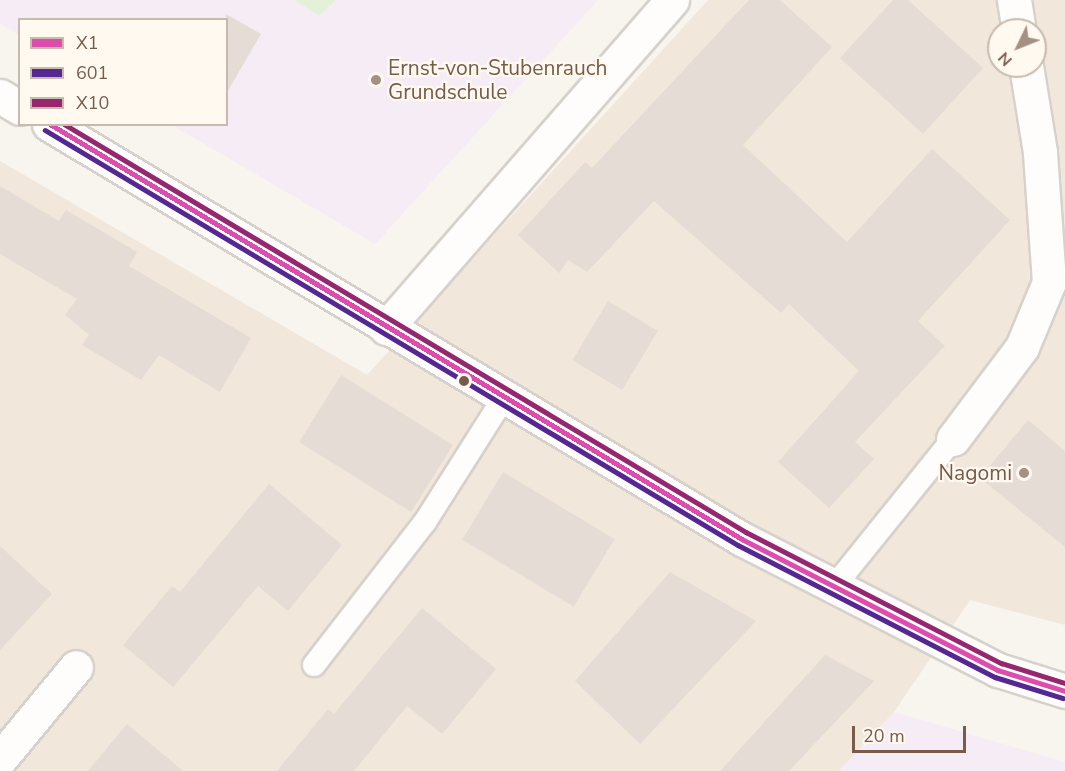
<!DOCTYPE html>
<style>
body{margin:0}
#map{position:relative;width:1065px;height:771px;overflow:hidden;background:#f8f4ee;font-family:"Nunito Sans",sans-serif}
div>[style]{position:absolute}
.residential>*{inset:0;background:#f1e7db}
.education>*{inset:0;background:#f5ecf5}
.green>*{inset:0;background:#e5f0d8}
.building>*{inset:0;background:#e5dcd5;transform-origin:0 0}
.roads{filter:drop-shadow(2px 0 #d7d1cb) drop-shadow(-2px 0 #d7d1cb) drop-shadow(0 2px #d7d1cb) drop-shadow(0 -2px #d7d1cb)}
.lane>*{height:22px;margin:-11px;padding:0 11px;transform-origin:11px;border-radius:11px;background:#fefdfc}
.street>*{height:33px;margin:-16.5px;padding:0 16.5px;transform-origin:16.5px;border-radius:16.5px;background:#fefdfc}
.secondary>*{height:33px;margin:-16.5px;padding:0 16.5px;transform-origin:16.5px;border-radius:16.5px;background:#fefdfc}
.bus-1>*{height:4.5px;margin:-2.25px;padding:0 2.25px;transform-origin:2.25px;border-radius:2.25px;background:#dd4dae}
.bus-2>*{height:4.5px;margin:-2.25px;padding:0 2.25px;transform-origin:2.25px;border-radius:2.25px;background:#542791}
.bus-3>*{height:4.5px;margin:-2.25px;padding:0 2.25px;transform-origin:2.25px;border-radius:2.25px;background:#95276e}
.dots>*{width:16px;height:16px;translate:-50% -50%;box-sizing:border-box;border:3px solid #fff9f0;border-radius:50%}
span{translate:-50% -50%;white-space:nowrap;text-align:center;line-height:1.15;-webkit-text-stroke:4.5px #fff9f0;paint-order:stroke}
.poi-label{font-size:21px;color:#785c4b}
.left{translate:0 -50%;text-align:left}
.right{translate:-100% -50%;text-align:right}
.legend{position:absolute;left:18px;top:18px;width:210px;height:108px;box-sizing:border-box;background:#fff9f0;border:2px solid #c9baae;margin:0;padding:8px 10px;list-style:none;font-size:18px;color:#785c4b}
.legend li{display:flex;align-items:center;gap:12px;height:30px}
.legend b{width:30px;border:2px solid #c9baae}
.north{position:absolute;left:987px;top:18px;width:60px;height:60px;box-sizing:border-box;background:#fff9f0;border:2px solid #c9baae;border-radius:50%;rotate:227deg;font-size:16px;font-weight:700;line-height:24px;text-align:center;color:#785c4b}
.north::after{content:'';display:block;margin:auto;width:21px;height:27px;background:#a59184;clip-path:polygon(50% 0,100% 100%,50% 72%,0 100%)}
.scale{position:absolute;left:852px;top:726px;width:114px;height:27px;box-sizing:border-box;border:3px solid #785c4b;border-top:0;padding-left:8px;font-size:18px;line-height:21px;white-space:nowrap;color:#785c4b;-webkit-text-stroke:4px #fff9f0;paint-order:stroke}
</style>
<div id="map">
<div class="residential">
<i style="clip-path:polygon(evenodd,708px 0,1065px 0,1065px 625px,970px 600px,894px 712px,839px 771px,0 771px,0 161px,367px 375px,708px 0,999px 30px,1035px 30px,1035px 66px,999px 66px,999px 30px)"></i>
</div>
<div class="education">
<i style="clip-path:polygon(0 0,294px 0,319px 16px,336px 0,598px 0,375px 244px,172px 125px,226px 124px,226px 20px,20px 20px,19px 35px,0 23px)"></i>
<i style="clip-path:polygon(894px 712px,1065px 762px,1065px 771px,839px 771px)"></i>
</div>
<div class="green">
<i style="clip-path:polygon(294px 0,336px 0,319px 16px)"></i>
</div>
<div class="building">
<i style="clip-path:polygon(749px 0,780px 0,832px 47px,743px 145px,847px 242px,932px 149px,1010px 220px,918px 321px,945px 346px,855px 442px,874px 459px,829px 508px,778px 462px,859px 371px,789px 304px,781px 313px,654px 201px,587px 272px,568px 260px,559px 273px,518px 235px,585px 162px,592px 168px)"></i>
<i style="clip-path:polygon(893px 0,908px 0,983px 68px,923px 134px,840px 58px)"></i>
<i style="clip-path:polygon(226px 14px,261px 34px,226px 94px)"></i>
<i style="clip-path:polygon(0 186px,59px 221px,66px 210px,137px 252px,129px 266px,251px 338px,220px 392px,159px 355px,141px 380px,82px 345px,89px 335px,65px 315px,77px 299px,0 254px)"></i>
<i style="left:608px;top:301px;width:58px;height:69px;rotate:31deg"></i>
<i style="left:341px;top:375px;width:132px;height:79px;rotate:32deg"></i>
<i style="clip-path:polygon(1028px 420px,1065px 451px,1065px 547px,980px 478px)"></i>
<i style="left:503px;top:472px;width:130px;height:79px;rotate:31deg"></i>
<i style="clip-path:polygon(269px 484px,342px 545px,288px 611px,258px 586px,173px 687px,123px 645px,172px 586px,180px 592px)"></i>
<i style="clip-path:polygon(0 546px,52px 594px,0 650px)"></i>
<i style="clip-path:polygon(670px 572px,756px 621px,640px 744px,575px 681px)"></i>
<i style="clip-path:polygon(422px 608px,496px 669px,442px 734px,407px 706px,354px 771px,277px 771px,328px 709px,334px 714px)"></i>
<i style="clip-path:polygon(825px 655px,874px 681px,789px 771px,720px 771px)"></i>
<i style="clip-path:polygon(127px 724px,183px 771px,88px 771px)"></i>
</div>
<div class="roads">
<div class="lane">
<i style="left:832px;top:589px;width:193px;rotate:-51.1deg"></i>
<i style="left:314px;top:665px;width:181px;rotate:-52.2deg"></i>
<i style="left:425px;top:522px;width:146px;rotate:-57.6deg"></i>
</div>
<div class="street">
<i style="left:1014px;top:0;width:30px;rotate:81deg"></i>
<i style="left:386px;top:328px;width:435px;rotate:-48.9deg"></i>
<i style="left:953px;top:439px;width:115px;rotate:-53.1deg"></i>
<i style="left:1022px;top:347px;width:70px;rotate:-67.4deg"></i>
<i style="left:1049px;top:282px;width:130px;rotate:-94deg"></i>
<i style="left:1040px;top:152px;width:87px;rotate:-99.2deg"></i>
<i style="left:0;top:759px;width:119px;rotate:-50.4deg"></i>
</div>
<div class="secondary">
<i style="left:0;top:96px;width:23px;rotate:31deg"></i>
<i style="left:49px;top:124px;width:808px;rotate:30.92deg"></i>
<i style="left:742px;top:539px;width:288px;rotate:27.1deg"></i>
<i style="left:998px;top:670px;width:70px;rotate:17.4deg"></i>
</div>
</div>
<div class="bus-1">
<i style="left:50px;top:124px;width:807px;rotate:30.95deg"></i>
<i style="left:742px;top:539px;width:288px;rotate:27.1deg"></i>
<i style="left:998px;top:670px;width:70px;rotate:17.4deg"></i>
</div>
<div class="bus-2">
<i style="left:45px;top:130px;width:808px;rotate:30.92deg"></i>
<i style="left:738px;top:545px;width:289px;rotate:27.2deg"></i>
<i style="left:995px;top:677px;width:71px;rotate:17.2deg"></i>
</div>
<div class="bus-3">
<i style="left:64px;top:124px;width:795px;rotate:30.89deg"></i>
<i style="left:746px;top:532px;width:287px;rotate:27.2deg"></i>
<i style="left:1001px;top:663px;width:67px;rotate:17.4deg"></i>
</div>
<div class="dots">
<i style="left:376px;top:80px;background:#a59184"></i>
<i style="left:464px;top:381px;background:#785c4b"></i>
<i style="left:1024px;top:473px;background:#a59184"></i>
</div>
<div class="poi-label">
<span class="left" style="left:388px;top:80px">Ernst-von-Stubenrauch<br>Grundschule</span>
<span class="right" style="left:1012px;top:473px">Nagomi</span>
</div>
<ul class="legend">
<li><b style="height:8px;background:#dd4dae"></b>X1</li>
<li><b style="height:8px;background:#542791"></b>601</li>
<li><b style="height:8px;background:#95276e"></b>X10</li>
</ul>
<div class="north">N</div>
<div class="scale">20 m</div>
</div>
